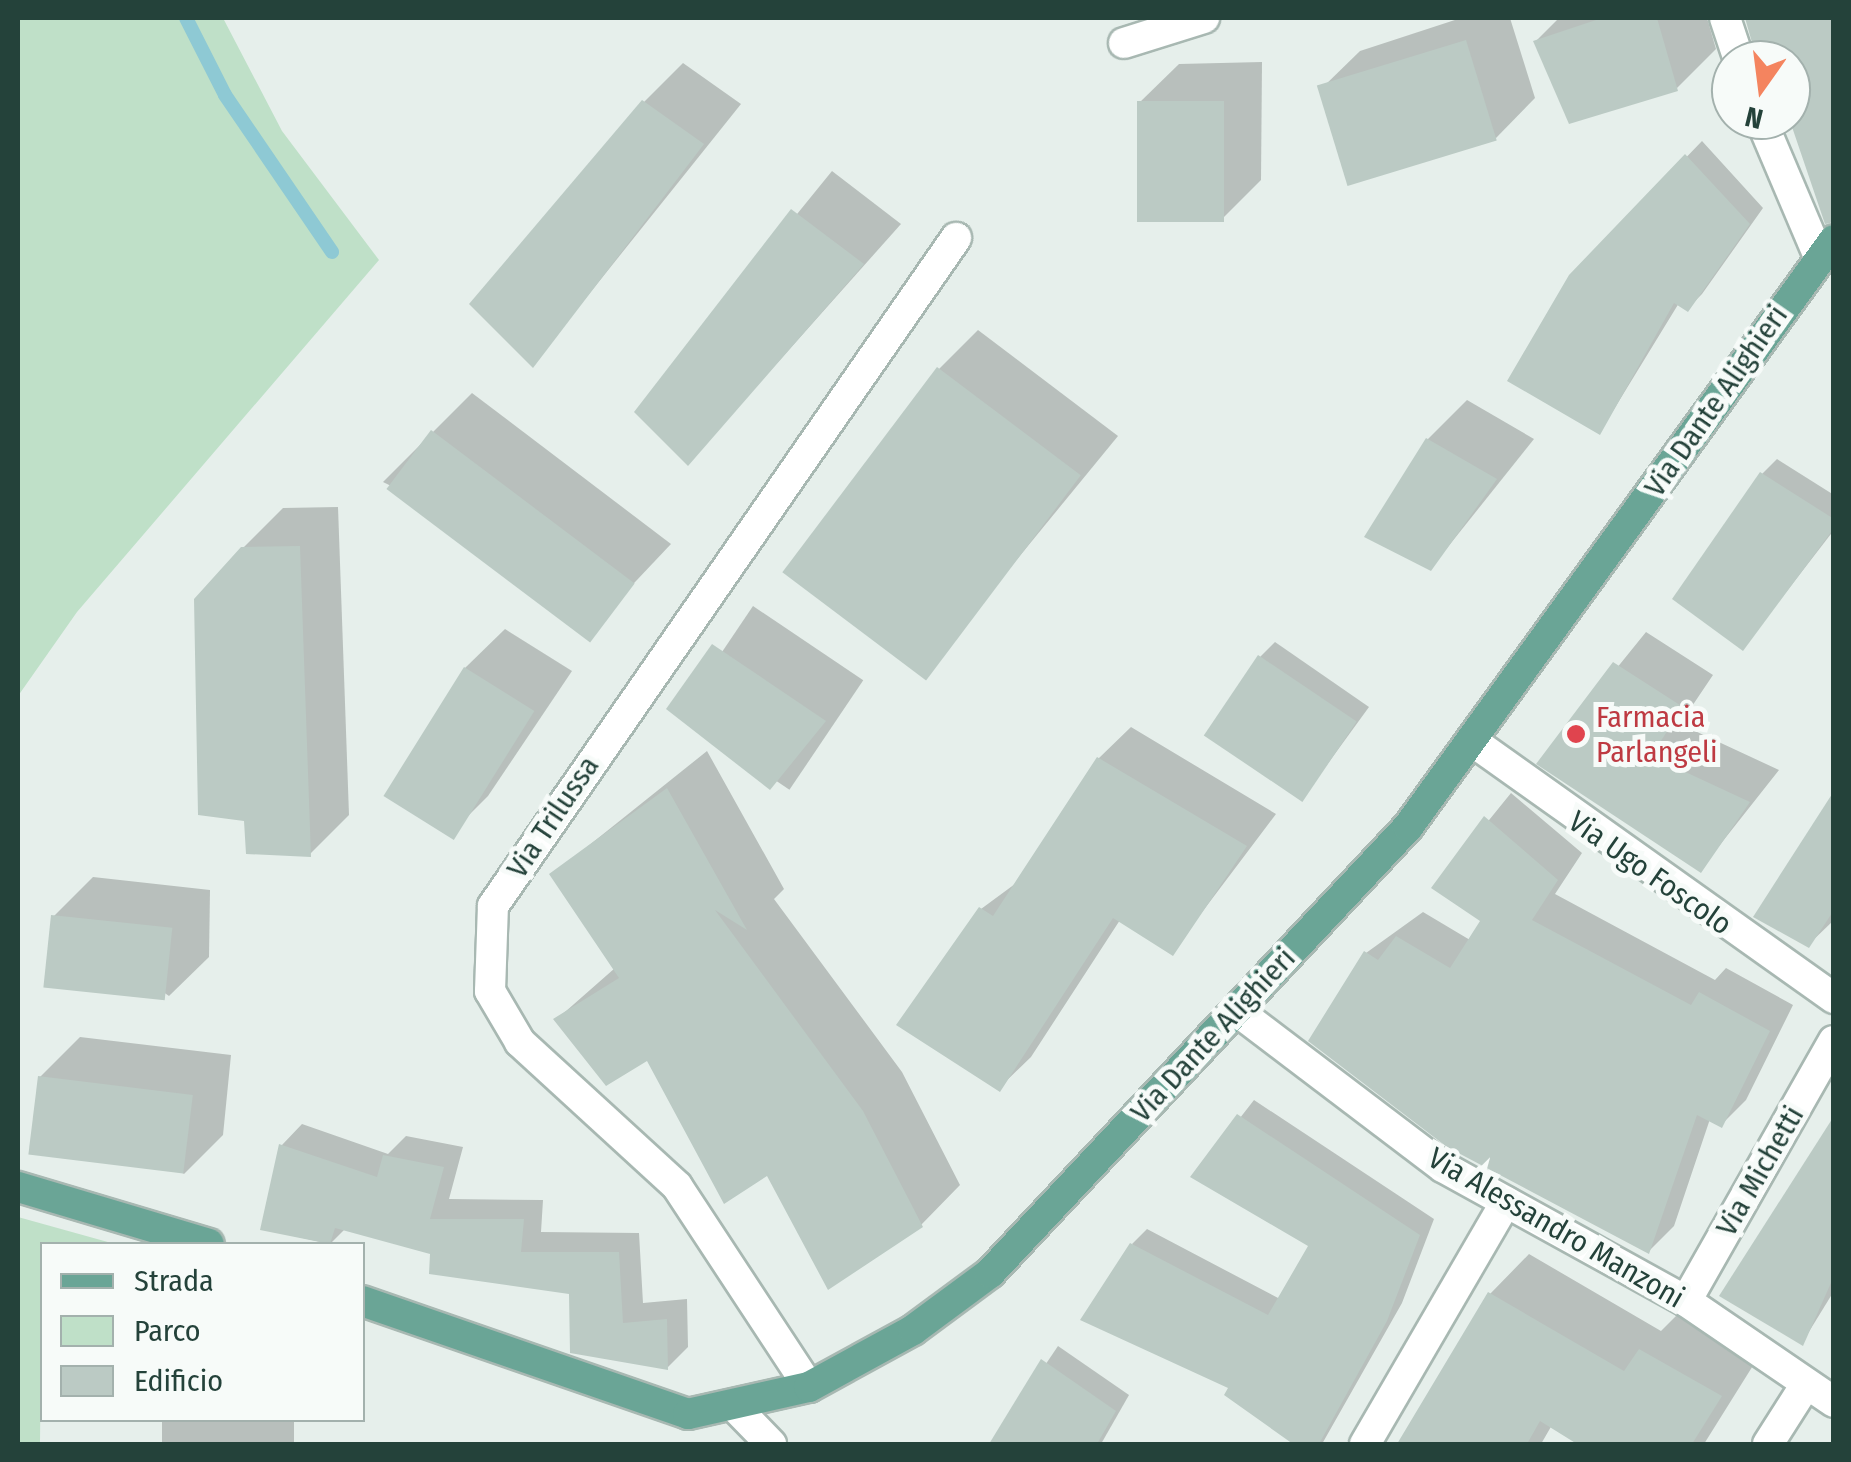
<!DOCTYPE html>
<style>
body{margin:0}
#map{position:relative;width:1851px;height:1462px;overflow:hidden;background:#e6efeb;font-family:"Fira Sans Condensed",sans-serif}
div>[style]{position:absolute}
.green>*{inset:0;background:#bfe0c8}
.shadow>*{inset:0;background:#0003;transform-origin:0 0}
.stream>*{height:14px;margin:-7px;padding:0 7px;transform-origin:7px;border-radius:7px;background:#8ec9d4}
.building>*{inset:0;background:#bbcac4;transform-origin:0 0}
.roads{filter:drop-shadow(2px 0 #a8b8b2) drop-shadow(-2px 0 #a8b8b2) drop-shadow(0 2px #a8b8b2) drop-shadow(0 -2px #a8b8b2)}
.minor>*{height:30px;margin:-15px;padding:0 15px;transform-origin:15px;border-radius:15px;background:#fff}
.major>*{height:30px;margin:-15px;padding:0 15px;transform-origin:15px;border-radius:15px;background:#6aa596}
.dots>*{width:28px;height:28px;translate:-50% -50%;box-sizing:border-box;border:5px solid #f7fbf9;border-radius:50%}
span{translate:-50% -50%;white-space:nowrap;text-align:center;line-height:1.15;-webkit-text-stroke:10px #f7fbf9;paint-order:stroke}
.street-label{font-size:30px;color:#24423a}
.health-label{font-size:30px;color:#be3a42}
.left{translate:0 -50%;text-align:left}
.frame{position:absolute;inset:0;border:20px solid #24423a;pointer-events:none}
.legend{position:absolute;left:40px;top:1242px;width:325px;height:180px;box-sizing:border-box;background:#f7fbf9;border:2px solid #a3b1ad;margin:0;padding:12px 18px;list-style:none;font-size:30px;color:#24423a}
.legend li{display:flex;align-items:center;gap:20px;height:50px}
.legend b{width:50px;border:2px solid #a3b1ad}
.north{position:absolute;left:1711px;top:40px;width:100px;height:100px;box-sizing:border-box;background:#f7fbf9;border:2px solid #a3b1ad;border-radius:50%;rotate:194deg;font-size:28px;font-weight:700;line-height:40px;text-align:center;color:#24423a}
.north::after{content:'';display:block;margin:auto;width:35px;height:45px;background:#f4845f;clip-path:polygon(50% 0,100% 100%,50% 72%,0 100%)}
</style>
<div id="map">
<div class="green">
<i style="clip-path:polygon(18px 18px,223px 18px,282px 131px,379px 260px,77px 612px,18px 696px)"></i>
<i style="clip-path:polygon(18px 1217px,115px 1244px,42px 1244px,40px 1444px,18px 1444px)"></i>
</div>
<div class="shadow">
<i style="clip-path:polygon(1461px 18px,1510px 18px,1535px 98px,1496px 138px,1320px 90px,1360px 51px)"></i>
<i style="clip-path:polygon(1559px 18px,1707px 18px,1716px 49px,1676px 89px,1536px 41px)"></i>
<i style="clip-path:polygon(1747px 18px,1834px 18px,1834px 160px,1791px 112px,1791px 60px,1757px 60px)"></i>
<i style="clip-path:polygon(1262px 62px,1261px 180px,1222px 219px,1139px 103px,1179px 64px)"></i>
<i style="clip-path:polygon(683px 63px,741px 104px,533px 364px,644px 102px)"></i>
<i style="clip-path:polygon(1702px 141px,1763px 208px,1702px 294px,1687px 309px,1679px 303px,1600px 432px,1571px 277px)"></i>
<i style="clip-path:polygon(832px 171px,901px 224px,688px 463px,637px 411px)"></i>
<i style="clip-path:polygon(978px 330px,1118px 436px,923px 674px,939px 369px)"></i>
<i style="clip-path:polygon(472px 393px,671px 544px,619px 599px,383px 482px)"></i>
<i style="clip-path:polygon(1467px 400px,1534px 439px,1431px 568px,1428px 439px)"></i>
<i style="clip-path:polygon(1777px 459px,1834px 495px,1834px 530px,1743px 648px,1762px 474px)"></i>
<i style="clip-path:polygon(338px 507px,349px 815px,310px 854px,243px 548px,283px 508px)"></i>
<i style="left:753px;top:606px;width:133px;height:132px;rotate:34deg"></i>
<i style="clip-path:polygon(505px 629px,572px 671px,488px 796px,449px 835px,465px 668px)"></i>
<i style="clip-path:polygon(1646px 632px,1713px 675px,1680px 724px,1779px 770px,1700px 870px,1540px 763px)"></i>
<i style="clip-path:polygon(1275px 642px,1369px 707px,1302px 799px,1260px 657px)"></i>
<i style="clip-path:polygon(1131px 727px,1276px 814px,1172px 952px,1120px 920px,1031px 1057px,999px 1088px,981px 909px,1019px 881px,1099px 758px)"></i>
<i style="clip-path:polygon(707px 751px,784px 889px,774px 899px,902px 1072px,960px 1185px,921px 1225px,768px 1172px,648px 1057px,557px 1019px,615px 968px,552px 875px)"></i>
<i style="clip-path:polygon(1511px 793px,1582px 853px,1555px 894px,1715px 980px,1726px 968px,1793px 1005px,1746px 1100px,1721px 1125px,1710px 1119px,1674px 1226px,1649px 1251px,1366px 953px,1423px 912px,1470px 940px,1483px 920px,1434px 888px)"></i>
<i style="clip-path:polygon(1834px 796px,1834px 920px,1808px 945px)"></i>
<i style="clip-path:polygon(93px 877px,210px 890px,209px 957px,169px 996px,54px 916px)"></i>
<i style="clip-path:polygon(80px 1037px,231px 1055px,223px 1135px,184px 1174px,40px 1077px)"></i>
<i style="clip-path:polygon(1254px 1100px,1434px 1219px,1402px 1303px,1322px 1444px,1298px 1444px,1227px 1395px,1232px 1386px,1132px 1244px,1147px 1229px,1280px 1299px,1311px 1245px,1194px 1177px)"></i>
<i style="clip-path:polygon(1834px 1118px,1834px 1291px,1802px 1343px)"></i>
<i style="clip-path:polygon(302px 1124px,388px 1154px,406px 1136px,463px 1147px,449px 1199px,543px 1200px,541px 1232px,639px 1233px,643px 1303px,687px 1299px,688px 1347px,668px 1367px,571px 1292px,346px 1228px,330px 1244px,262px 1229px,282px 1145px)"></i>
<i style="clip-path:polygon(1529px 1254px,1661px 1331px,1680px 1312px,1759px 1356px,1704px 1444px,1581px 1444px,1552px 1425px,1541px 1444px,1401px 1444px,1490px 1294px)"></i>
<i style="clip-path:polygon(1058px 1346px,1129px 1395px,1101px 1444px,992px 1444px)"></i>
<i style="left:162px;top:1420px;width:132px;height:25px"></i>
</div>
<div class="stream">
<i style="left:186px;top:18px;width:86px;rotate:63.1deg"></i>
<i style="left:225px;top:95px;width:190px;rotate:55.7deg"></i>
</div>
<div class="building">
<i style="clip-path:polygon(1602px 18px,1657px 18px,1678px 91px,1569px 124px,1533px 41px)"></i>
<i style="clip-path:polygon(1745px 18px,1834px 18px,1834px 222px,1825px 224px,1791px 124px,1791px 56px,1757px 60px)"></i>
<i style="left:1466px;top:40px;width:105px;height:156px;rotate:73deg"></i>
<i style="clip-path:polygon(642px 100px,704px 144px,533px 368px,469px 304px)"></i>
<i style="left:1224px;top:101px;width:121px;height:87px;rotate:90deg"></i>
<i style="clip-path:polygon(1685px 154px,1750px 224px,1688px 312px,1674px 303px,1600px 435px,1507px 381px,1569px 275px)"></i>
<i style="clip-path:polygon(791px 209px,864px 264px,688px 466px,634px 412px)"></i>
<i style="left:937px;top:367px;width:180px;height:257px;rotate:37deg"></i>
<i style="left:431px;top:430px;width:255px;height:74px;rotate:37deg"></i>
<i style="clip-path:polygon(1426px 438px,1497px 479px,1431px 571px,1364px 537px)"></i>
<i style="clip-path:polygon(1760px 472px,1834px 519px,1834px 528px,1743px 651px,1672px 599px)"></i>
<i style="clip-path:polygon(300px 546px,311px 857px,246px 854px,244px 821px,198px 815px,194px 599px,241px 547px)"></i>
<i style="clip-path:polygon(712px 644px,826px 721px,770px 790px,666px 709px)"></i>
<i style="left:1258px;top:655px;width:119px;height:97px;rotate:34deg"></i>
<i style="clip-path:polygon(1613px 662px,1683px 707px,1651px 756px,1750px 802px,1701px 873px,1536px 764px)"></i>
<i style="left:464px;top:667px;width:83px;height:152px;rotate:32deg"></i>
<i style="clip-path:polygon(1097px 757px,1247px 846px,1173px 956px,1113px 918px,1000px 1092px,896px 1025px,979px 907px,993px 916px)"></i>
<i style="clip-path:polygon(667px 788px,747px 930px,715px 910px,863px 1111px,923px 1227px,828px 1290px,767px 1176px,724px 1204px,647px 1061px,606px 1086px,553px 1019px,619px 978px,549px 874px)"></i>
<i style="clip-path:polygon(1834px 791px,1834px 910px,1809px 948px,1753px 917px)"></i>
<i style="clip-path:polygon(1484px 816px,1558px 880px,1532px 920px,1691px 1005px,1699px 992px,1770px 1031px,1722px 1128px,1697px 1115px,1649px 1254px,1447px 1147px,1308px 1041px,1364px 951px,1378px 960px,1396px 936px,1450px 968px,1480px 921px,1431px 888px)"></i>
<i style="left:51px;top:915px;width:122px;height:73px;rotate:6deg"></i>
<i style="left:38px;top:1076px;width:156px;height:79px;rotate:7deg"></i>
<i style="clip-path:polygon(1237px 1114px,1420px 1235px,1387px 1321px,1319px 1444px,1293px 1444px,1224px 1395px,1228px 1388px,1080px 1320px,1130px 1243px,1268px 1315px,1308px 1246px,1190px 1177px)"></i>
<i style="clip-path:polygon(1834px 1116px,1834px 1276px,1803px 1346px,1719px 1296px)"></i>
<i style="clip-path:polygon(279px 1144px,377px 1177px,383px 1155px,444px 1167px,430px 1219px,524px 1219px,521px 1252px,619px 1252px,623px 1323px,667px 1319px,668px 1370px,570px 1353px,569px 1294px,429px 1274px,430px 1254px,335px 1228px,330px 1244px,260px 1230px)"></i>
<i style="clip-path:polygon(1488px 1292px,1624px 1371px,1639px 1349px,1722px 1396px,1692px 1444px,1577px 1444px,1540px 1421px,1527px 1444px,1397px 1444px)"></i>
<i style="clip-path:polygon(1041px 1359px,1116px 1411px,1097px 1444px,989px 1444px)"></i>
</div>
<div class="roads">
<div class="minor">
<i style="left:1725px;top:18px;width:44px;rotate:71.6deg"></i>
<i style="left:1124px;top:43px;width:84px;rotate:-17.4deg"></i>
<i style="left:1761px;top:120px;width:146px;rotate:67deg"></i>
<i style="left:1472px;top:741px;width:444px;rotate:35.4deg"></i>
<i style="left:1236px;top:1010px;width:260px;rotate:37.2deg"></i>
<i style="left:1443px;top:1167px;width:277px;rotate:28.9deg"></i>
<i style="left:1686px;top:1301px;width:179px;rotate:34.3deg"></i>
<i style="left:1686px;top:1301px;width:299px;rotate:-60.4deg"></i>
<i style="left:809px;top:1387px;width:240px;rotate:-123.3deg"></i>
<i style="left:677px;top:1186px;width:213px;rotate:-137.5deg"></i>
<i style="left:520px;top:1042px;width:59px;rotate:-120.5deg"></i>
<i style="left:490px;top:991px;width:85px;rotate:-88deg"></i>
<i style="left:493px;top:906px;width:813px;rotate:-55.27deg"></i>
<i style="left:737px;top:1409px;width:49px;rotate:45.8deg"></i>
<i style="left:1365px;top:1444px;width:280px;rotate:-59.8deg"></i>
<i style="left:1768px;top:1444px;width:69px;rotate:-57.5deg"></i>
</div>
<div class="major">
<i style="left:18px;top:1187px;width:199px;rotate:16.6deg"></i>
<i style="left:362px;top:1301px;width:345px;rotate:19.1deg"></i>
<i style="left:688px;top:1414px;width:124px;rotate:-12.6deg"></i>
<i style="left:809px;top:1387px;width:119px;rotate:-28.7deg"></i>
<i style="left:913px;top:1330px;width:96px;rotate:-36.5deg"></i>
<i style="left:990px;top:1273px;width:611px;rotate:-46.86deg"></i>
<i style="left:1408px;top:827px;width:725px;rotate:-54.03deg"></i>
</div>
</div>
<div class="dots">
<i style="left:1576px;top:734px;background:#e0444e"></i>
</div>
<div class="street-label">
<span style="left:1716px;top:401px;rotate:-55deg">Via Dante Alighieri</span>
<span style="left:553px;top:817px;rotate:-56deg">Via Trilussa</span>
<span style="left:1650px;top:873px;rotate:35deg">Via Ugo Foscolo</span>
<span style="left:1213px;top:1035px;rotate:-47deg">Via Dante Alighieri</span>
<span style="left:1760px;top:1171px;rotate:-60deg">Via Michetti</span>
<span style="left:1556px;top:1228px;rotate:30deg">Via Alessandro Manzoni</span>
</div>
<div class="health-label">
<span class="left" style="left:1596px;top:734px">Farmacia<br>Parlangeli</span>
</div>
<div class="frame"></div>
<ul class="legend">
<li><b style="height:12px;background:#6aa596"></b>Strada</li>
<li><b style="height:28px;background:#bfe0c8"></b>Parco</li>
<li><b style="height:28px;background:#bbcac4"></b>Edificio</li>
</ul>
<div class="north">N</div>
</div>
